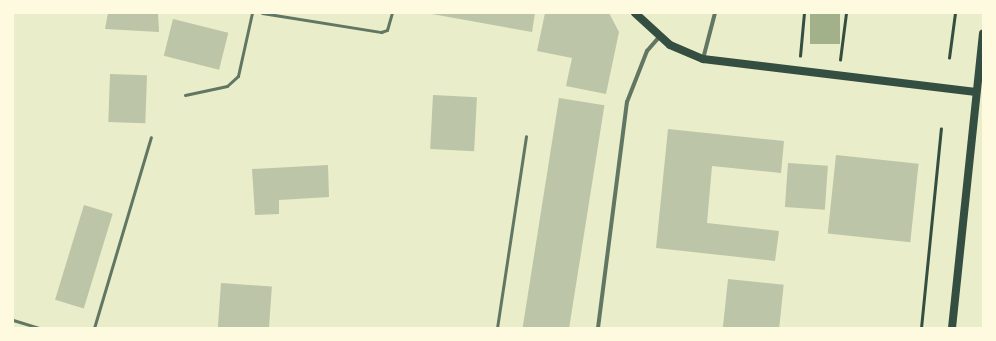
<!DOCTYPE html>
<style>
body{margin:0}
#map{position:relative;width:996px;height:341px;overflow:hidden;background:#e9edc9;font-family:"PT Sans",sans-serif}
div>[style]{position:absolute}
.water>*{inset:0;background:#a3b18a;transform-origin:0 0}
.building>*{inset:0;background:#bcc5a7;transform-origin:0 0}
.path>*{height:2.5px;margin:-1.25px;padding:0 1.25px;transform-origin:1.25px;border-radius:1.25px;background:#344e41}
.service>*{height:3px;margin:-1.5px;padding:0 1.5px;transform-origin:1.5px;border-radius:1.5px;background:#617663}
.minor>*{height:4px;margin:-2px;padding:0 2px;transform-origin:2px;border-radius:2px;background:#617663}
.secondary>*{height:8px;margin:-4px;padding:0 4px;transform-origin:4px;border-radius:4px;background:#344e41}
span{translate:-50% -50%;white-space:nowrap;text-align:center;line-height:1.15;-webkit-text-stroke:3.5px #fefae0;paint-order:stroke}
.frame{position:absolute;inset:0;border:14px solid #fefae0;pointer-events:none}
</style>
<div id="map">
<div class="water">
<i style="left:810px;top:13px;width:30px;height:31px"></i>
</div>
<div class="building">
<i style="clip-path:polygon(108px 13px,158px 13px,159px 32px,105px 29px)"></i>
<i style="clip-path:polygon(426px 13px,535px 13px,532px 32px)"></i>
<i style="clip-path:polygon(545px 13px,609px 13px,619px 32px,606px 94px,566px 86px,572px 58px,537px 51px)"></i>
<i style="left:173px;top:19px;width:57px;height:38px;rotate:14deg"></i>
<i style="left:110px;top:74px;width:37px;height:48px;rotate:2deg"></i>
<i style="left:433px;top:95px;width:44px;height:54px;rotate:3deg"></i>
<i style="left:559px;top:98px;width:46px;height:232px;rotate:9deg"></i>
<i style="clip-path:polygon(668px 129px,784px 141px,781px 173px,712px 166px,707px 223px,779px 231px,775px 261px,656px 248px)"></i>
<i style="left:836px;top:155px;width:83px;height:79px;rotate:6deg"></i>
<i style="left:788px;top:163px;width:40px;height:44px;rotate:4deg"></i>
<i style="clip-path:polygon(328px 165px,329px 197px,279px 200px,279px 214px,255px 215px,252px 169px)"></i>
<i style="left:84px;top:205px;width:30px;height:99px;rotate:17deg"></i>
<i style="left:728px;top:279px;width:56px;height:49px;rotate:6deg"></i>
<i style="left:221px;top:283px;width:51px;height:44px;rotate:4deg"></i>
</div>
<div class="path">
<i style="left:800px;top:56px;width:43px;rotate:-84.7deg"></i>
<i style="left:949px;top:58px;width:45px;rotate:-82.4deg"></i>
<i style="left:840px;top:60px;width:47px;rotate:-82.7deg"></i>
<i style="left:921px;top:328px;width:200px;rotate:-84.3deg"></i>
</div>
<div class="service">
<i style="left:262px;top:13px;width:121px;rotate:9.1deg"></i>
<i style="left:381px;top:32px;width:6px;rotate:-18deg"></i>
<i style="left:387px;top:30px;width:18px;rotate:-74deg"></i>
<i style="left:185px;top:95px;width:43px;rotate:-12.1deg"></i>
<i style="left:227px;top:86px;width:15px;rotate:-42deg"></i>
<i style="left:238px;top:76px;width:65px;rotate:-77.5deg"></i>
<i style="left:13px;top:320px;width:27px;rotate:17deg"></i>
<i style="left:94px;top:328px;width:199px;rotate:-73.4deg"></i>
<i style="left:497px;top:328px;width:194px;rotate:-81.4deg"></i>
</div>
<div class="minor">
<i style="left:703px;top:59px;width:48px;rotate:-75.4deg"></i>
<i style="left:598px;top:328px;width:228px;rotate:-82.7deg"></i>
<i style="left:627px;top:102px;width:55px;rotate:-68.6deg"></i>
<i style="left:647px;top:51px;width:18px;rotate:-49deg"></i>
</div>
<div class="secondary">
<i style="left:635px;top:13px;width:47px;rotate:42.4deg"></i>
<i style="left:670px;top:45px;width:36px;rotate:23deg"></i>
<i style="left:703px;top:59px;width:275px;rotate:6.9deg"></i>
<i style="left:952px;top:328px;width:296px;rotate:-84deg"></i>
</div>
<div class="frame"></div>
</div>
